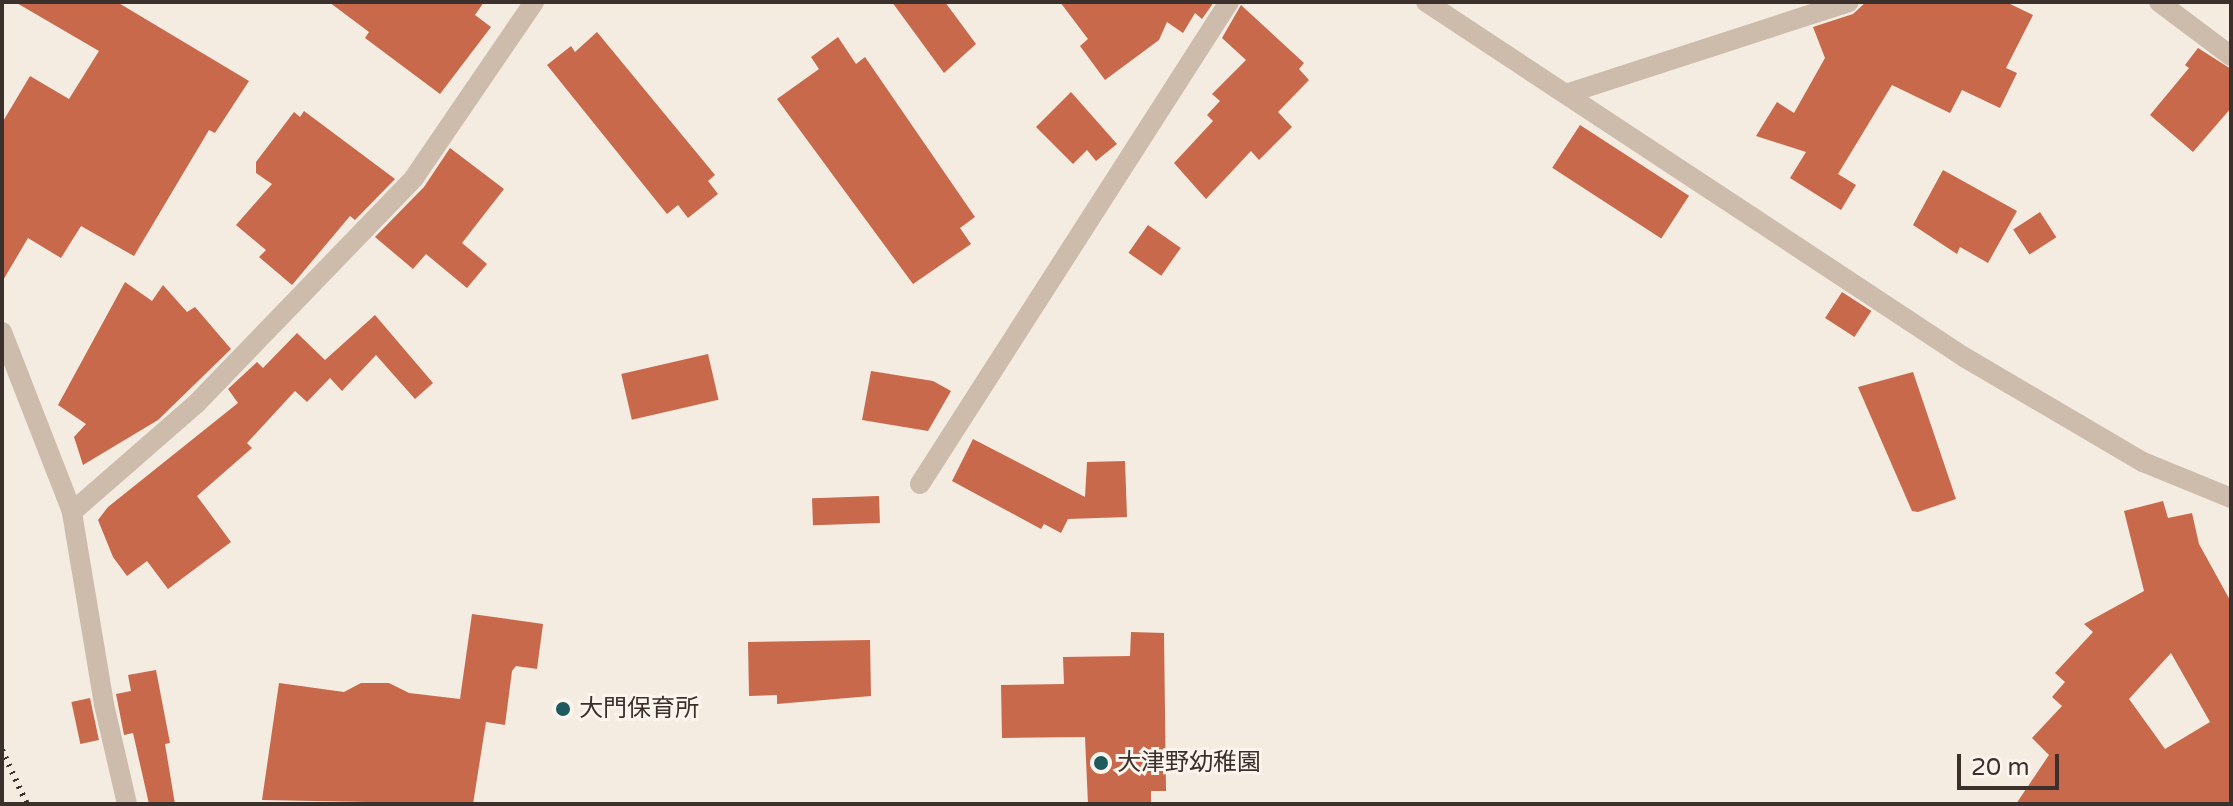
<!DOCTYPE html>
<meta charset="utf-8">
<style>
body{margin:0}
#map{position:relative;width:2233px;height:806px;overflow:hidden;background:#f4ebe1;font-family:"Varela Round","Noto Sans JP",sans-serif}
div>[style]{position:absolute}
.building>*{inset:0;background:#c8694b;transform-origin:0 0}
.minor>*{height:20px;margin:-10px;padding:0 10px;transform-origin:10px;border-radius:10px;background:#cdbbac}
.rail>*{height:6px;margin-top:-3px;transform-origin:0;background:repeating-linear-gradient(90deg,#3b302b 0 2px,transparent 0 8px)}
.dots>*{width:22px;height:22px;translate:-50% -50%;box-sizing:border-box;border:4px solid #fbf5ee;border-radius:50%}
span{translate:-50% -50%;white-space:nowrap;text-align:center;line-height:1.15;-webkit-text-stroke:6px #fbf5ee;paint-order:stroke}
.poi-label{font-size:24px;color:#3b302b}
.left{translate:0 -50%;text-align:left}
.frame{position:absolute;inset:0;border:4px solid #3b302b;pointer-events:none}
.scale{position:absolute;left:1957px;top:754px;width:102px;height:36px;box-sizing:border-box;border:4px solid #3b302b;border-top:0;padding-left:10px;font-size:24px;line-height:28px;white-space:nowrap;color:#3b302b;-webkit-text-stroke:6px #fbf5ee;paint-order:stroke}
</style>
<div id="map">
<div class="building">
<i style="clip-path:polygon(15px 2px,117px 2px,249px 81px,215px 133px,209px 130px,134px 256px,81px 226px,61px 258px,28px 238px,2px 282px,2px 123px,30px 76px,69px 99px,99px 51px)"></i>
<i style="clip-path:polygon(329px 2px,484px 2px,475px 15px,491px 27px,440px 94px,365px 38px,369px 32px)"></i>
<i style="clip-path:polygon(892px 2px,945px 2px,976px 44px,944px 73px)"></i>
<i style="clip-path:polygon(1060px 2px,1214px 2px,1202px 19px,1195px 13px,1183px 33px,1167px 22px,1159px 40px,1105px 80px,1080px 46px,1088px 39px)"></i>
<i style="clip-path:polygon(1866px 2px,2006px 2px,2033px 15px,2006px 68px,2017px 73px,2000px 108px,1962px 90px,1950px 113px,1892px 85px,1838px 174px,1856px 185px,1841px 210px,1790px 178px,1806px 152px,1756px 136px,1777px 102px,1794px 113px,1825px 58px,1813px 27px,1853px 14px)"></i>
<i style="clip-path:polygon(1241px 5px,1304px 63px,1299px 69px,1309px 80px,1278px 112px,1292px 127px,1259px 160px,1251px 151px,1206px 199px,1174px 163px,1213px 121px,1207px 115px,1220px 101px,1212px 94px,1246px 60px,1222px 38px)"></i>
<i style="clip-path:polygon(597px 32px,715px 175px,708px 181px,718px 194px,688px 218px,678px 205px,667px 214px,547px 65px,571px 46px,575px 52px)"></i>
<i style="clip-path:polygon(838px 37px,856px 64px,865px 57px,975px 217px,960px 228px,971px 244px,913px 284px,777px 99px,819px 69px,811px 57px)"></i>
<i style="clip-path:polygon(2198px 48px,2231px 69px,2231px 108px,2193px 152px,2150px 115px,2189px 68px,2185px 65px)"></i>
<i style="clip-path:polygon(1071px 92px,1117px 144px,1096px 161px,1087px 150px,1073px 164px,1036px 127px)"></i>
<i style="clip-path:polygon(304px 111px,395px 179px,355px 220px,350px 216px,292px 285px,259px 257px,266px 250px,236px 225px,272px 184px,256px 173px,256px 162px,294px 112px,300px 117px)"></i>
<i style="left:1580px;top:125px;width:130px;height:51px;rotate:33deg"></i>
<i style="clip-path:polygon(450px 148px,504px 189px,462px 243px,487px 264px,467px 288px,426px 254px,413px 269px,375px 237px,424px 187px)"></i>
<i style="clip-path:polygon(1943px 170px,2017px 211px,1988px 263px,1960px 247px,1957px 254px,1913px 225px)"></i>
<i style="left:2040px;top:212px;width:30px;height:32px;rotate:57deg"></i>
<i style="left:1148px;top:225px;width:40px;height:34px;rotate:35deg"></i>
<i style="clip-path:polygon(125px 282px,152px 301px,163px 285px,187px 312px,195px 307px,231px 349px,158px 420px,83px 465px,74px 437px,86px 424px,58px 405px)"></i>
<i style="left:1842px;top:292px;width:35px;height:31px;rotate:33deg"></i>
<i style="clip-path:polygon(375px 315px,433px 383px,415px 399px,376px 355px,342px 391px,330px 378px,307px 402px,295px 391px,247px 443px,252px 448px,197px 496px,231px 542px,168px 589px,147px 561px,127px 576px,113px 557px,98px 520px,108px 507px,238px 403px,228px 389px,257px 362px,263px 368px,297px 333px,325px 360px)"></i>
<i style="left:708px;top:354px;width:47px;height:89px;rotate:77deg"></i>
<i style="clip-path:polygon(871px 371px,933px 381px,951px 391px,928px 431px,862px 420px)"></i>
<i style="clip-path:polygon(1913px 372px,1956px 499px,1918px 512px,1912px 511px,1858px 387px)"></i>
<i style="clip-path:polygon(973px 439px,1085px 497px,1087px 462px,1125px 461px,1127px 517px,1068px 519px,1061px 533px,1044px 524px,1041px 529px,952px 481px)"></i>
<i style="left:879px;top:496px;width:27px;height:67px;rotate:88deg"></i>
<i style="clip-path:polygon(evenodd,2163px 501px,2168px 518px,2192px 513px,2199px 544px,2231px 602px,2231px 804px,2016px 804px,2049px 755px,2032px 738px,2062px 706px,2052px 697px,2065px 682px,2055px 673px,2093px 632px,2084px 624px,2144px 591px,2124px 511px,2163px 501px,2171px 653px,2210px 722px,2165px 749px,2129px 699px,2171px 653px)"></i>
<i style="clip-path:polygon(472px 614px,543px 624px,537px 669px,516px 666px,512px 671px,505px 725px,486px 722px,473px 804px,262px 800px,279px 683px,344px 692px,361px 683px,389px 683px,409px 693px,460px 699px)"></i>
<i style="clip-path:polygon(1131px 632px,1164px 633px,1166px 791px,1151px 791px,1151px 804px,1088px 804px,1085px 737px,1002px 738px,1001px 685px,1064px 684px,1063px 657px,1130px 656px)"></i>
<i style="clip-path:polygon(870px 640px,871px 696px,777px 704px,777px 695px,749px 696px,748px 642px)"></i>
<i style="clip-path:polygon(156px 670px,170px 743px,165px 744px,175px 804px,149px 804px,133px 733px,124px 735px,116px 694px,131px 691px,128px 675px)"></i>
<i style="left:90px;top:698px;width:43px;height:19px;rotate:78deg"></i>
</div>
<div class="minor">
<i style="left:1426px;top:2px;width:645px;rotate:33.42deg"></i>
<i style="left:1964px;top:357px;width:208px;rotate:30.4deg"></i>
<i style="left:2143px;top:462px;width:95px;rotate:22.2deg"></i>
<i style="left:2159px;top:2px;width:90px;rotate:36.9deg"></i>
<i style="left:1569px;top:93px;width:294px;rotate:-18deg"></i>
<i style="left:2px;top:332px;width:193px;rotate:68.7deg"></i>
<i style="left:920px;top:484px;width:573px;rotate:-57.34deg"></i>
<i style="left:127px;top:804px;width:103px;rotate:-103deg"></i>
<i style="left:104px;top:704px;width:195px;rotate:-99.5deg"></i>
<i style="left:72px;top:512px;width:164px;rotate:-41.1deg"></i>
<i style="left:196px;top:404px;width:314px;rotate:-46deg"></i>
<i style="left:414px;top:178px;width:213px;rotate:-55.7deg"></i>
</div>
<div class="rail">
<i style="left:2px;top:750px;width:60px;rotate:65.2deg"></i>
</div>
<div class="dots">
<i style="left:563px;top:709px;background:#1f5a5e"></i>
<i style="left:1101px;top:763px;background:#1f5a5e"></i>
</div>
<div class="poi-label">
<span class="left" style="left:579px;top:709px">大門保育所</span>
<span class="left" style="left:1117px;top:763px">大津野幼稚園</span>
</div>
<div class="frame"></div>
<div class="scale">20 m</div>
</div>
